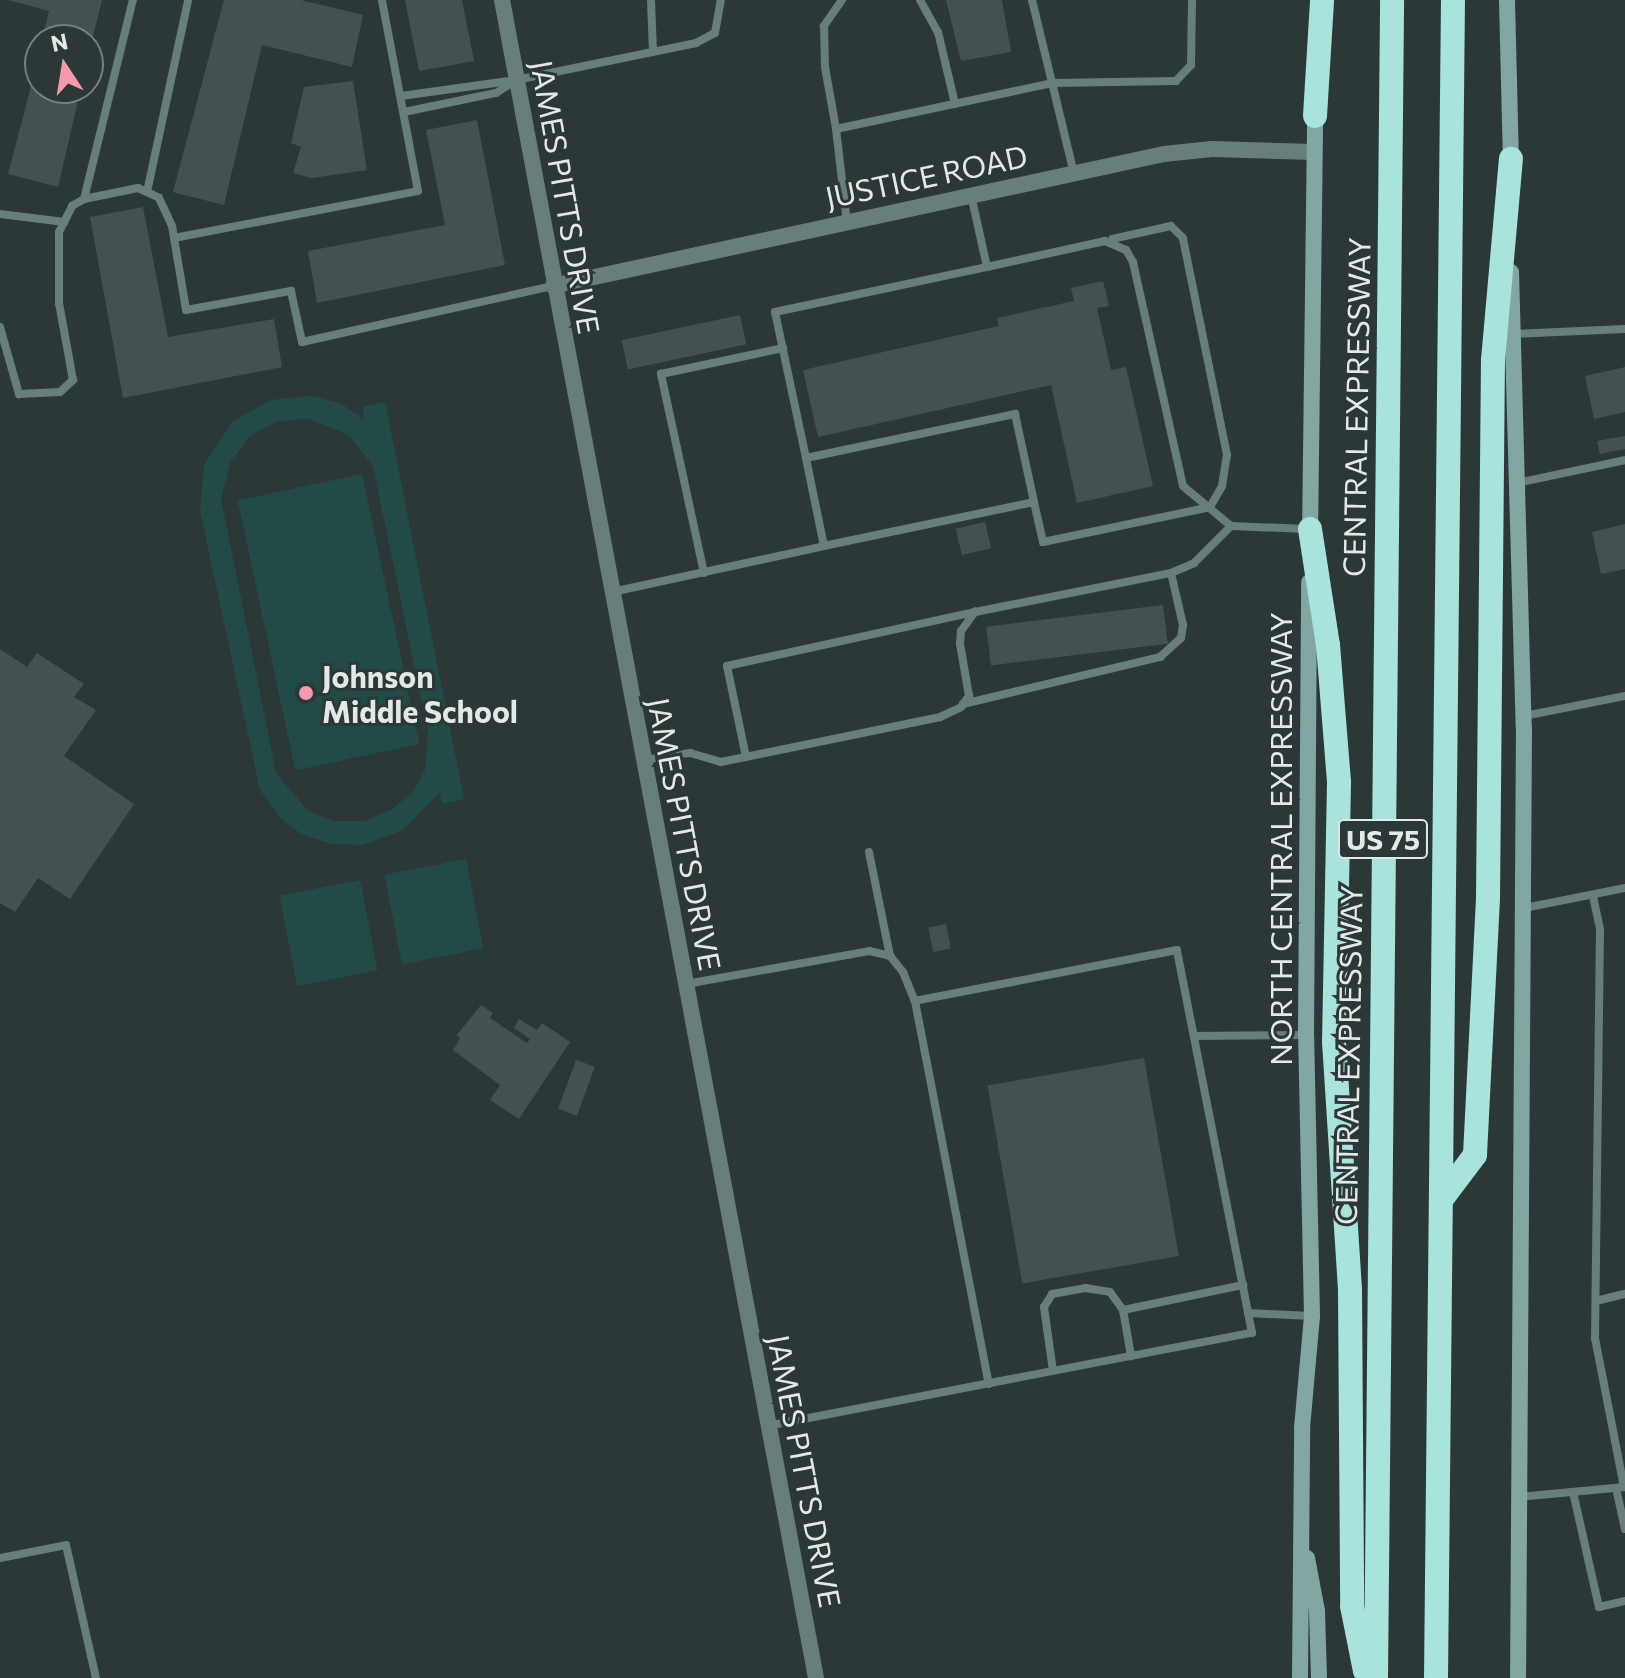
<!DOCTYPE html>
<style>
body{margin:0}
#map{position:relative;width:1625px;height:1678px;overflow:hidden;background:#2c3837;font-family:Commissioner,sans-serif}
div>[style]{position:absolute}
.green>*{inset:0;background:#224b47;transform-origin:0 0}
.building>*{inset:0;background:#455150;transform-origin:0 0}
.lane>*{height:8px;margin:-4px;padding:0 4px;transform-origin:4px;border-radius:4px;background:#677e7b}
.street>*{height:16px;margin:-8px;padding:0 8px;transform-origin:8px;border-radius:8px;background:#677e7b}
.secondary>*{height:16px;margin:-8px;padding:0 8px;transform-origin:8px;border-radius:8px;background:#82a7a2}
.highway>*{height:24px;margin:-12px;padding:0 12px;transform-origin:12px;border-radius:12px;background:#a8e3dc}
.dots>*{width:22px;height:22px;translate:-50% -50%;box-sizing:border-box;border:4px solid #2c3837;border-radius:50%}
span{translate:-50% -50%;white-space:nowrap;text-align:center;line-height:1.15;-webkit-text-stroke:6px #2c3837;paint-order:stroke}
.shield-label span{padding:2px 6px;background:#2c3837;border:2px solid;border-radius:6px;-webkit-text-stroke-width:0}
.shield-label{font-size:28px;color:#e2eae8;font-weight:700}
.street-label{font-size:30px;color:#e2eae8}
.poi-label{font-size:30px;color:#e2eae8;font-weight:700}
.left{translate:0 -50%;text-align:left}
.north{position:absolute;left:24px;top:24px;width:80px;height:80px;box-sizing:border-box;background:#2c3837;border:2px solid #757f7e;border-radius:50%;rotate:348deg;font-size:22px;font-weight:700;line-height:32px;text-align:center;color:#e2eae8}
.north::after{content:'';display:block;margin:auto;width:28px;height:36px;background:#f39aac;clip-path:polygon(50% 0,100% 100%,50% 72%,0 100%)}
</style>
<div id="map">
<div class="green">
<i style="clip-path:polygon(evenodd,310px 396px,340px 403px,364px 419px,363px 407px,385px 402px,464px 799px,442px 804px,440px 792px,403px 830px,363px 845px,332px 844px,303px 835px,282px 820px,260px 790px,200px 511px,204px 465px,232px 422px,271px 400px,310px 396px,307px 418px,349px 435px,373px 466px,428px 732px,425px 770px,412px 793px,391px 810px,364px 821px,334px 821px,308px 811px,276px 773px,221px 499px,230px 462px,250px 436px,276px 422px,307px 418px)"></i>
<i style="left:362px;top:474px;width:276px;height:127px;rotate:78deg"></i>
<i style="left:466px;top:859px;width:91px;height:83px;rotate:79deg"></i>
<i style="left:360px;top:880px;width:92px;height:82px;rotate:79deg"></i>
</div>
<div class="building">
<i style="clip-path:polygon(8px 0,102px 0,89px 53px,88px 40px,42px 40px,49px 11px)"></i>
<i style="clip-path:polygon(224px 0,301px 0,363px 15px,352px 67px,262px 45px,224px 205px,173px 192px)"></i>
<i style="clip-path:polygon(405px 0,462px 0,474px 61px,419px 71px)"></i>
<i style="clip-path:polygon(946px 0,1002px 0,1011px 52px,961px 61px)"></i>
<i style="clip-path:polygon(40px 52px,40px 88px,81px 88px,58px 187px,8px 174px)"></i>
<i style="clip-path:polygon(353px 81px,367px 170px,312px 178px,293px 173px,301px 147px,291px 143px,304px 87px)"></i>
<i style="clip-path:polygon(477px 120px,505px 265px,317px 303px,308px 251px,445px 225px,426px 130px)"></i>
<i style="clip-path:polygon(143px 207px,168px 337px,274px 319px,282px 367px,123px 398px,90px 217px)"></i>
<i style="clip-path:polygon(1103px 281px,1109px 306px,1097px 308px,1111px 370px,1126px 367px,1153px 486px,1077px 503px,1051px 385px,818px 437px,803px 370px,999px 326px,997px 318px,1074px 301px,1071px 288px)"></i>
<i style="left:740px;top:315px;width:30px;height:121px;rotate:78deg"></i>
<i style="clip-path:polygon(1625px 367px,1625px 412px,1594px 419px,1585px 376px)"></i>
<i style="clip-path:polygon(1625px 436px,1625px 449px,1600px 454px,1597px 441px)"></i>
<i style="left:985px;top:522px;width:27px;height:30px;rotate:77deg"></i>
<i style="clip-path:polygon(1625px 524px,1625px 569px,1601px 574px,1592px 532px)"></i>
<i style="left:1163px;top:605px;width:39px;height:178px;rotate:83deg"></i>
<i style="clip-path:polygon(0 649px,27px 667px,37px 653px,84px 684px,74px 697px,96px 710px,64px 756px,134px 804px,70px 899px,38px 878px,15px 912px,0 903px)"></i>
<i style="left:946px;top:924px;width:25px;height:18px;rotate:79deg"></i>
<i style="clip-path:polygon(481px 1005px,493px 1013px,490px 1018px,527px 1043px,530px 1039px,514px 1028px,519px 1019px,537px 1030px,542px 1023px,570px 1042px,519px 1119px,490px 1100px,500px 1085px,453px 1050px,460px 1038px,456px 1036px)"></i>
<i style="left:1144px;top:1058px;width:201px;height:159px;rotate:80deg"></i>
<i style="left:576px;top:1060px;width:20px;height:52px;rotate:20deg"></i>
</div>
<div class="lane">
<i style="left:651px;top:0;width:52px;rotate:87.8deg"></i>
<i style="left:842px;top:0;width:32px;rotate:125deg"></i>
<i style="left:824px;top:26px;width:41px;rotate:88.6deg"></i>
<i style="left:825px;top:67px;width:63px;rotate:79.9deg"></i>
<i style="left:836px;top:129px;width:221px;rotate:-12deg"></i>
<i style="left:1052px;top:83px;width:124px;rotate:-0.9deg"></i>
<i style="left:1176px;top:81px;width:22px;rotate:-47deg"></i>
<i style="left:1191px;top:65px;width:65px;rotate:-89.1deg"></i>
<i style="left:920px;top:0;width:37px;rotate:61deg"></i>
<i style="left:938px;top:32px;width:74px;rotate:76.7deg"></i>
<i style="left:1032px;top:0;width:178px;rotate:76.4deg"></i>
<i style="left:401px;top:96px;width:116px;rotate:-7.9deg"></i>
<i style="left:516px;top:80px;width:184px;rotate:-11.6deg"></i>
<i style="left:696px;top:43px;width:21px;rotate:-28deg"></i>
<i style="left:715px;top:33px;width:34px;rotate:-80deg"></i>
<i style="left:404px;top:112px;width:94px;rotate:-11.7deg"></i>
<i style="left:496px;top:93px;width:20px;rotate:-33deg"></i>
<i style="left:836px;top:129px;width:94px;rotate:83.3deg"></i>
<i style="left:147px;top:192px;width:196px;rotate:-77.9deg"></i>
<i style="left:84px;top:199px;width:205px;rotate:-76.2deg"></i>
<i style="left:0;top:214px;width:65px;rotate:7deg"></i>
<i style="left:174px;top:238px;width:248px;rotate:-10.9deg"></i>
<i style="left:418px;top:191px;width:194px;rotate:-100.7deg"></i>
<i style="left:0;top:327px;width:70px;rotate:74.2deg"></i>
<i style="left:19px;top:394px;width:41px;rotate:-2.8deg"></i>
<i style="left:60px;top:392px;width:18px;rotate:-43deg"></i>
<i style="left:73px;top:380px;width:78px;rotate:-100.3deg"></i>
<i style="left:59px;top:303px;width:71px;rotate:-90deg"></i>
<i style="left:59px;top:232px;width:29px;rotate:-63deg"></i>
<i style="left:72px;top:206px;width:14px;rotate:-30deg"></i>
<i style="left:84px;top:199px;width:55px;rotate:-11.5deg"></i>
<i style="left:138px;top:188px;width:23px;rotate:25deg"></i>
<i style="left:159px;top:198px;width:31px;rotate:65deg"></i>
<i style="left:172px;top:226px;width:85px;rotate:80.5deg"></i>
<i style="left:186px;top:310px;width:107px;rotate:-10.3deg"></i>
<i style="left:291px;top:291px;width:52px;rotate:77.8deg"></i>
<i style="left:302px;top:342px;width:257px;rotate:-12.6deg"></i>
<i style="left:1512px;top:334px;width:113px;rotate:-2.5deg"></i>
<i style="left:806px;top:458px;width:149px;rotate:-102deg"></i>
<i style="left:775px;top:312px;width:217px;rotate:-12deg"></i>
<i style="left:1517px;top:483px;width:110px;rotate:-12deg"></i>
<i style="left:1034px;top:502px;width:215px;rotate:168.2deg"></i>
<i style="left:824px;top:546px;width:90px;rotate:-101.6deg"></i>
<i style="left:806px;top:458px;width:214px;rotate:-11.9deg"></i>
<i style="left:1015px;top:414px;width:90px;rotate:77.8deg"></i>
<i style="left:1034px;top:502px;width:41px;rotate:77.3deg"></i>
<i style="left:1043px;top:542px;width:171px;rotate:-11.8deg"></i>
<i style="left:1210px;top:507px;width:24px;rotate:-60deg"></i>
<i style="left:1222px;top:486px;width:31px;rotate:-81deg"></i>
<i style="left:1227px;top:455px;width:221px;rotate:-101.5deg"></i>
<i style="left:1183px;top:238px;width:17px;rotate:-135deg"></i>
<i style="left:1171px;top:226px;width:60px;rotate:167.6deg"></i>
<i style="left:1231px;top:526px;width:76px;rotate:2.3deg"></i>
<i style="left:704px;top:573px;width:204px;rotate:-102.2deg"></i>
<i style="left:661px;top:374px;width:125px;rotate:-12deg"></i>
<i style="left:612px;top:592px;width:217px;rotate:-12.2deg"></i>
<i style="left:963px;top:704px;width:203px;rotate:-13.4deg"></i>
<i style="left:1160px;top:657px;width:28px;rotate:-42deg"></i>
<i style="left:1181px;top:638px;width:13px;rotate:-81deg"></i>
<i style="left:1183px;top:625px;width:53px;rotate:-103deg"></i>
<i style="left:1524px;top:716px;width:103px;rotate:-11.2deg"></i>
<i style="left:746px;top:757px;width:93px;rotate:-101.8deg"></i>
<i style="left:727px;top:666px;width:254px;rotate:-12.3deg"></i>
<i style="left:644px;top:760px;width:47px;rotate:-8.7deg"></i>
<i style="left:690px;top:753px;width:32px;rotate:16deg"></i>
<i style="left:721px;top:762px;width:224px;rotate:-11.6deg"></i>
<i style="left:940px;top:717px;width:23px;rotate:-25deg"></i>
<i style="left:961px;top:707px;width:14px;rotate:-54deg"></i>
<i style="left:969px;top:696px;width:53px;rotate:-99.8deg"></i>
<i style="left:960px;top:644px;width:13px;rotate:-86deg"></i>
<i style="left:961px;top:631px;width:24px;rotate:-54deg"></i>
<i style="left:975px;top:612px;width:200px;rotate:-11.3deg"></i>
<i style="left:1171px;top:573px;width:25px;rotate:-23deg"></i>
<i style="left:1194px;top:563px;width:52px;rotate:-45deg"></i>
<i style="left:1231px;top:526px;width:62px;rotate:-140.2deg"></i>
<i style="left:1183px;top:486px;width:230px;rotate:-102.6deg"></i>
<i style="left:1133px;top:262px;width:14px;rotate:-120deg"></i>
<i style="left:1126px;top:250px;width:23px;rotate:-157deg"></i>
<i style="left:1105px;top:241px;width:121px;rotate:167.6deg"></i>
<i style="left:987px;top:267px;width:74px;rotate:-102.5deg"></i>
<i style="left:869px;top:852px;width:106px;rotate:78.6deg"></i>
<i style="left:1593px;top:896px;width:35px;rotate:78deg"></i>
<i style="left:1600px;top:930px;width:408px;rotate:90.7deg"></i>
<i style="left:1595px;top:1338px;width:152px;rotate:79deg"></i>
<i style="left:1524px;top:908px;width:103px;rotate:-11.2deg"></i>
<i style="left:686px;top:984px;width:186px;rotate:-10.2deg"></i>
<i style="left:869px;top:951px;width:22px;rotate:13deg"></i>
<i style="left:890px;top:956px;width:21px;rotate:51deg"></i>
<i style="left:903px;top:972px;width:31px;rotate:68deg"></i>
<i style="left:915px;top:1001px;width:390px;rotate:79.1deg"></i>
<i style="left:1194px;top:1036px;width:112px;rotate:-0.5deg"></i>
<i style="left:1596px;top:1301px;width:30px;rotate:-14deg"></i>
<i style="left:1123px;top:1310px;width:123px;rotate:-11.8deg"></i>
<i style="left:1248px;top:1313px;width:63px;rotate:2.7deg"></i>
<i style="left:1053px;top:1371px;width:65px;rotate:-98deg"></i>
<i style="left:1044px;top:1307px;width:15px;rotate:-58deg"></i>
<i style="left:1052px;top:1294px;width:34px;rotate:-10deg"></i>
<i style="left:1085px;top:1288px;width:25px;rotate:9deg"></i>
<i style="left:1110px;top:1292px;width:22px;rotate:54deg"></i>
<i style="left:1123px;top:1310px;width:47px;rotate:80.1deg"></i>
<i style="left:767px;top:1426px;width:494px;rotate:-10.9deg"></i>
<i style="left:1252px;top:1333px;width:390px;rotate:-101.1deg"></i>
<i style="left:1177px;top:950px;width:267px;rotate:169deg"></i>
<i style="left:1616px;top:1488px;width:42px;rotate:77.6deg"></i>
<i style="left:1573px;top:1492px;width:118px;rotate:77.3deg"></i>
<i style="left:1599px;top:1607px;width:27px;rotate:-13deg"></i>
<i style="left:1519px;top:1497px;width:106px;rotate:-5.4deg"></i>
<i style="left:0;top:1558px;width:67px;rotate:-11.1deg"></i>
<i style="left:66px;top:1545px;width:136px;rotate:77.3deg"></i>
</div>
<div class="street">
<i style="left:502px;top:0;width:1707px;rotate:79.4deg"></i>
<i style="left:553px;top:286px;width:625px;rotate:-12.19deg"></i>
<i style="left:1164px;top:154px;width:48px;rotate:-5.9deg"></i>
<i style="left:1212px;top:149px;width:102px;rotate:1.7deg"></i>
</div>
<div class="secondary">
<i style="left:1507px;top:0;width:169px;rotate:88.6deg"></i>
<i style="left:1511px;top:272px;width:456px;rotate:88.4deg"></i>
<i style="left:1524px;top:728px;width:950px;rotate:90.36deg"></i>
<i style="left:1310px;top:538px;width:432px;rotate:-89.3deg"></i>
<i style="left:1307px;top:1558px;width:54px;rotate:79.3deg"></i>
<i style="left:1317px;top:1611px;width:67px;rotate:88.3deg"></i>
<i style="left:1300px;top:1678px;width:250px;rotate:-89.5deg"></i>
<i style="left:1302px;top:1428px;width:112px;rotate:-84.9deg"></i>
<i style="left:1312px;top:1316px;width:281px;rotate:-91.2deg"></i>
<i style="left:1306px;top:1035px;width:453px;rotate:-89.6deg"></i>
</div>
<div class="highway">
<i style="left:1315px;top:116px;width:116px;rotate:-86.5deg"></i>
<i style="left:1310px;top:529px;width:117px;rotate:81.2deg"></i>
<i style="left:1328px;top:645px;width:137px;rotate:85.4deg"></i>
<i style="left:1339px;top:782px;width:260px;rotate:91.1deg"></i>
<i style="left:1334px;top:1042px;width:249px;rotate:86.3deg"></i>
<i style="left:1350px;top:1290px;width:316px;rotate:89.6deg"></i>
<i style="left:1352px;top:1606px;width:66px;rotate:78.7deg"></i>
<i style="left:1441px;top:1200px;width:56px;rotate:-52.9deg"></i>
<i style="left:1475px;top:1155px;width:257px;rotate:-87.1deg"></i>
<i style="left:1488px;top:898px;width:538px;rotate:-89.47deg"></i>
<i style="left:1493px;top:360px;width:202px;rotate:-84.9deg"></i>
<i style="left:1376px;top:1678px;width:1678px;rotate:-89.45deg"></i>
<i style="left:1436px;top:1678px;width:1678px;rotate:-89.42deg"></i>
</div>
<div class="dots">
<i style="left:306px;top:693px;background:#f39aac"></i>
</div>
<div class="shield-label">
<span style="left:1383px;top:839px">US 75</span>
</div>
<div class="street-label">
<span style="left:926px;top:176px;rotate:-12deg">JUSTICE ROAD</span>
<span style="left:566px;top:197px;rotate:80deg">JAMES PITTS DRIVE</span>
<span style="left:1356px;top:407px;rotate:-89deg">CENTRAL EXPRESSWAY</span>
<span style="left:685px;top:834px;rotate:79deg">JAMES PITTS DRIVE</span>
<span style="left:1280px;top:839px;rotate:-90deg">NORTH CENTRAL EXPRESSWAY</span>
<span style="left:1348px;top:1055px;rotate:-89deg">CENTRAL EXPRESSWAY</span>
<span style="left:805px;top:1471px;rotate:79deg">JAMES PITTS DRIVE</span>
</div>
<div class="poi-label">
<span class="left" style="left:322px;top:693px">Johnson<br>Middle School</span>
</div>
<div class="north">N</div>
</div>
